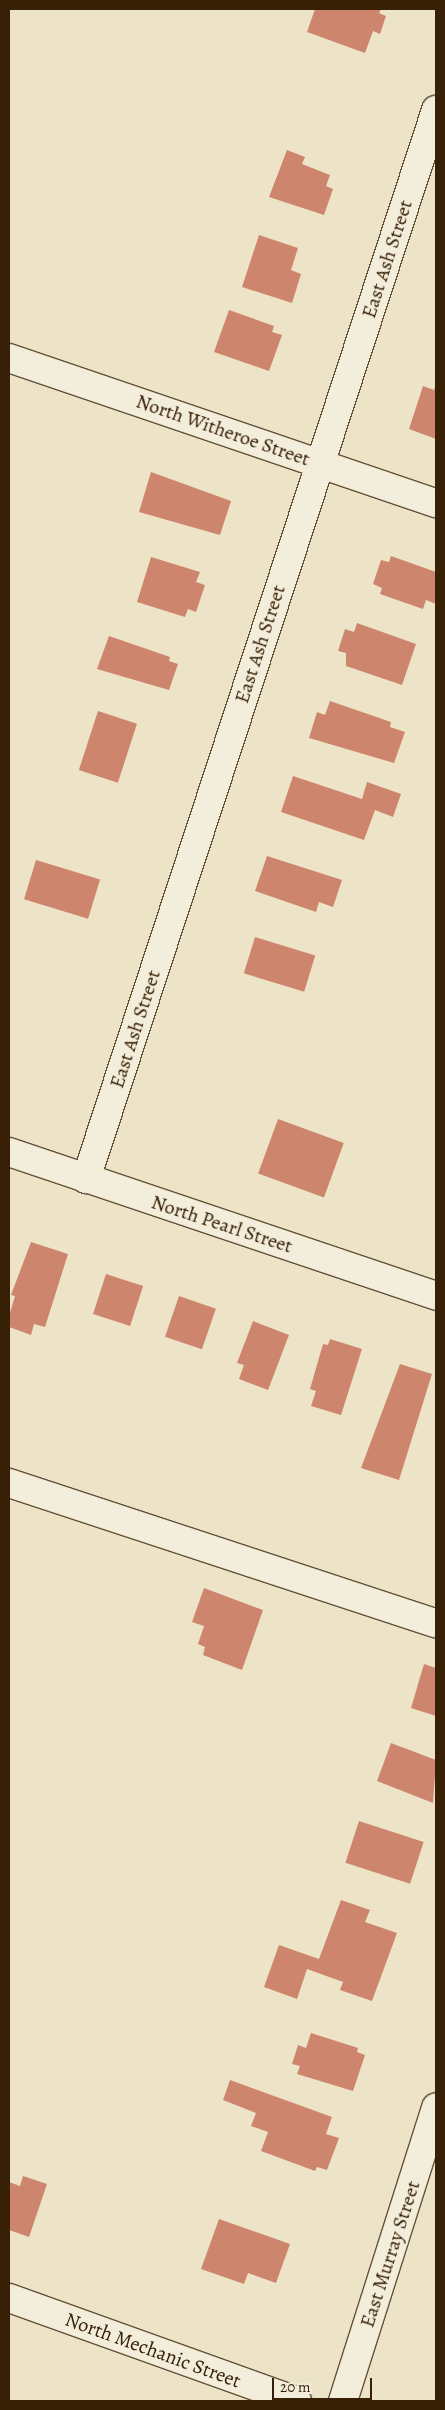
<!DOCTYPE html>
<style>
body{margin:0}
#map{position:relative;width:445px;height:2410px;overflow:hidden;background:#ede4c7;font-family:Alegreya,serif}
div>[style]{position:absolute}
.building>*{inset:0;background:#ce856e;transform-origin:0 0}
.roads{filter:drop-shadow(1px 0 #655136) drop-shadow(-1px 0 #655136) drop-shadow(0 1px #655136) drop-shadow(0 -1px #655136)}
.minor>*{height:28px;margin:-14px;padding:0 14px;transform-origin:14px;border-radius:14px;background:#f3eddb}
span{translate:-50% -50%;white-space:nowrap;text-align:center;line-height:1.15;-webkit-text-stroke:4px #f3eddb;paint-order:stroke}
.street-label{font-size:20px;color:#382006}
.frame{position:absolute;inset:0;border:10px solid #382006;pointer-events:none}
.scale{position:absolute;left:272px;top:2378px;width:100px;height:22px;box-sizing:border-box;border:2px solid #382006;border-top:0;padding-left:6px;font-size:15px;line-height:18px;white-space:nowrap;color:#382006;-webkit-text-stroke:4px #f3eddb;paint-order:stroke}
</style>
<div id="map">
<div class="building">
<i style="clip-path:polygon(315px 9px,381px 9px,379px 13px,386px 16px,380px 34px,373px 31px,365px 53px,307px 32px)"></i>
<i style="clip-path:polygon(287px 150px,305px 157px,302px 164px,330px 175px,326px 186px,333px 189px,324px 215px,269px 197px)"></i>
<i style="clip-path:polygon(259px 235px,298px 248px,291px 270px,301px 274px,292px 303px,242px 287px)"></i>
<i style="clip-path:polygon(229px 310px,274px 326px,272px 332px,282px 335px,269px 371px,214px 352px)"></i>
<i style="clip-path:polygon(436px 383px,436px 439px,409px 429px,423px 386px,434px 390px)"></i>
<i style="clip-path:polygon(151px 472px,231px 501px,220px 535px,139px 512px)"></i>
<i style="clip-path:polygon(391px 556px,436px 572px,436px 604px,426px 600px,423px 609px,380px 594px,382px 588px,373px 584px,381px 560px,389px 562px)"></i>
<i style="clip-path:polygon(151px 557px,200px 572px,196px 582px,205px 585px,196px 612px,188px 609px,185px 617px,137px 602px)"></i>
<i style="clip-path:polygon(357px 623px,416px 644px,402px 685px,346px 666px,346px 653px,338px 651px,345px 629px,354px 632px)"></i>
<i style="clip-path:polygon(109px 636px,170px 657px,169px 661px,178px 664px,169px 690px,97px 669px)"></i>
<i style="clip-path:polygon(330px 701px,391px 722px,390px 727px,405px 732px,394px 763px,309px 738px,317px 712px,325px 715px)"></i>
<i style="left:98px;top:711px;width:41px;height:62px;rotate:18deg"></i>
<i style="clip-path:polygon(293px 776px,362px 799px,367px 782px,401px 794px,393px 817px,375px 810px,364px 840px,281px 812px)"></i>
<i style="clip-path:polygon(267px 856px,342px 880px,333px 907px,319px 902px,316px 912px,255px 891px)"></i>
<i style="left:36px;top:860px;width:67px;height:41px;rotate:17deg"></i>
<i style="left:255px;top:937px;width:63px;height:38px;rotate:17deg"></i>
<i style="left:278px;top:1119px;width:70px;height:58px;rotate:20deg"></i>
<i style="clip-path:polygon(31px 1242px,68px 1254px,45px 1327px,34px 1324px,31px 1335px,9px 1327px,9px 1316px,15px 1296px,11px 1295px)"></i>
<i style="left:106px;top:1274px;width:39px;height:42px;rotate:18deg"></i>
<i style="left:179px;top:1296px;width:39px;height:43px;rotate:19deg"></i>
<i style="clip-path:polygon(253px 1321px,289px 1335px,268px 1390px,239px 1379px,244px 1365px,237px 1363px)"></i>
<i style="clip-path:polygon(330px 1339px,362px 1349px,341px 1415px,311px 1406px,316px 1391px,310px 1389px,323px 1344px,328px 1345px)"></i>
<i style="clip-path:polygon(400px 1364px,432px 1374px,399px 1480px,361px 1468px)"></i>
<i style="clip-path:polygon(204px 1588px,263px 1610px,242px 1670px,203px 1655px,205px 1647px,198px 1644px,204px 1626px,192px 1622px)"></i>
<i style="clip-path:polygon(424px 1664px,436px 1668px,436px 1716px,411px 1708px)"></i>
<i style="clip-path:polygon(391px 1743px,436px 1760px,433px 1803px,377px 1781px)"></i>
<i style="left:359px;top:1821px;width:68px;height:44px;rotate:18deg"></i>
<i style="clip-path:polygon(341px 1900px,370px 1910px,365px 1922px,397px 1933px,372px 2001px,340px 1990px,343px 1982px,307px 1969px,297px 1999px,264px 1987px,279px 1945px,319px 1959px)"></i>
<i style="clip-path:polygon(311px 2033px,358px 2048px,357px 2052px,365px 2055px,353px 2091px,297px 2074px,300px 2066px,292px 2064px,298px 2045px,306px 2048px)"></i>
<i style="clip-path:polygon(230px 2080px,332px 2117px,326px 2134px,339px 2138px,327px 2170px,317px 2167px,315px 2171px,261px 2151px,268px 2132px,251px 2126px,256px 2113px,223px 2100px)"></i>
<i style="clip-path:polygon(23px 2176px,47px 2184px,29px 2237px,9px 2230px,9px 2182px,20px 2186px)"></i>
<i style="clip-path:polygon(219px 2219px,290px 2244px,276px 2283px,248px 2273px,244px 2284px,201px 2269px)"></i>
</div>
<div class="roads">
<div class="minor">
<i style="left:9px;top:358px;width:451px;rotate:18.8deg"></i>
<i style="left:9px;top:1152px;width:451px;rotate:18.6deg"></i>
<i style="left:86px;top:1179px;width:1125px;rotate:-71.87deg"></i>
<i style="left:9px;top:1483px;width:449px;rotate:18.2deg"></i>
<i style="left:9px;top:2298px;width:306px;rotate:19.7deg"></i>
<i style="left:343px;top:2401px;width:308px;rotate:-72.4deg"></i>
</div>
</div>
<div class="street-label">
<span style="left:387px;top:259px;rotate:-72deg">East Ash Street</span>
<span style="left:223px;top:430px;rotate:19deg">North Witheroe Street</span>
<span style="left:260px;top:644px;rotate:-72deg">East Ash Street</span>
<span style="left:135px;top:1029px;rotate:-72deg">East Ash Street</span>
<span style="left:222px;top:1224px;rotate:18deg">North Pearl Street</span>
<span style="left:390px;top:2254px;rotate:-72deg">East Murray Street</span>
<span style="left:153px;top:2350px;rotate:20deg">North Mechanic Street</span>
</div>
<div class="frame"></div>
<div class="scale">20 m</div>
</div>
